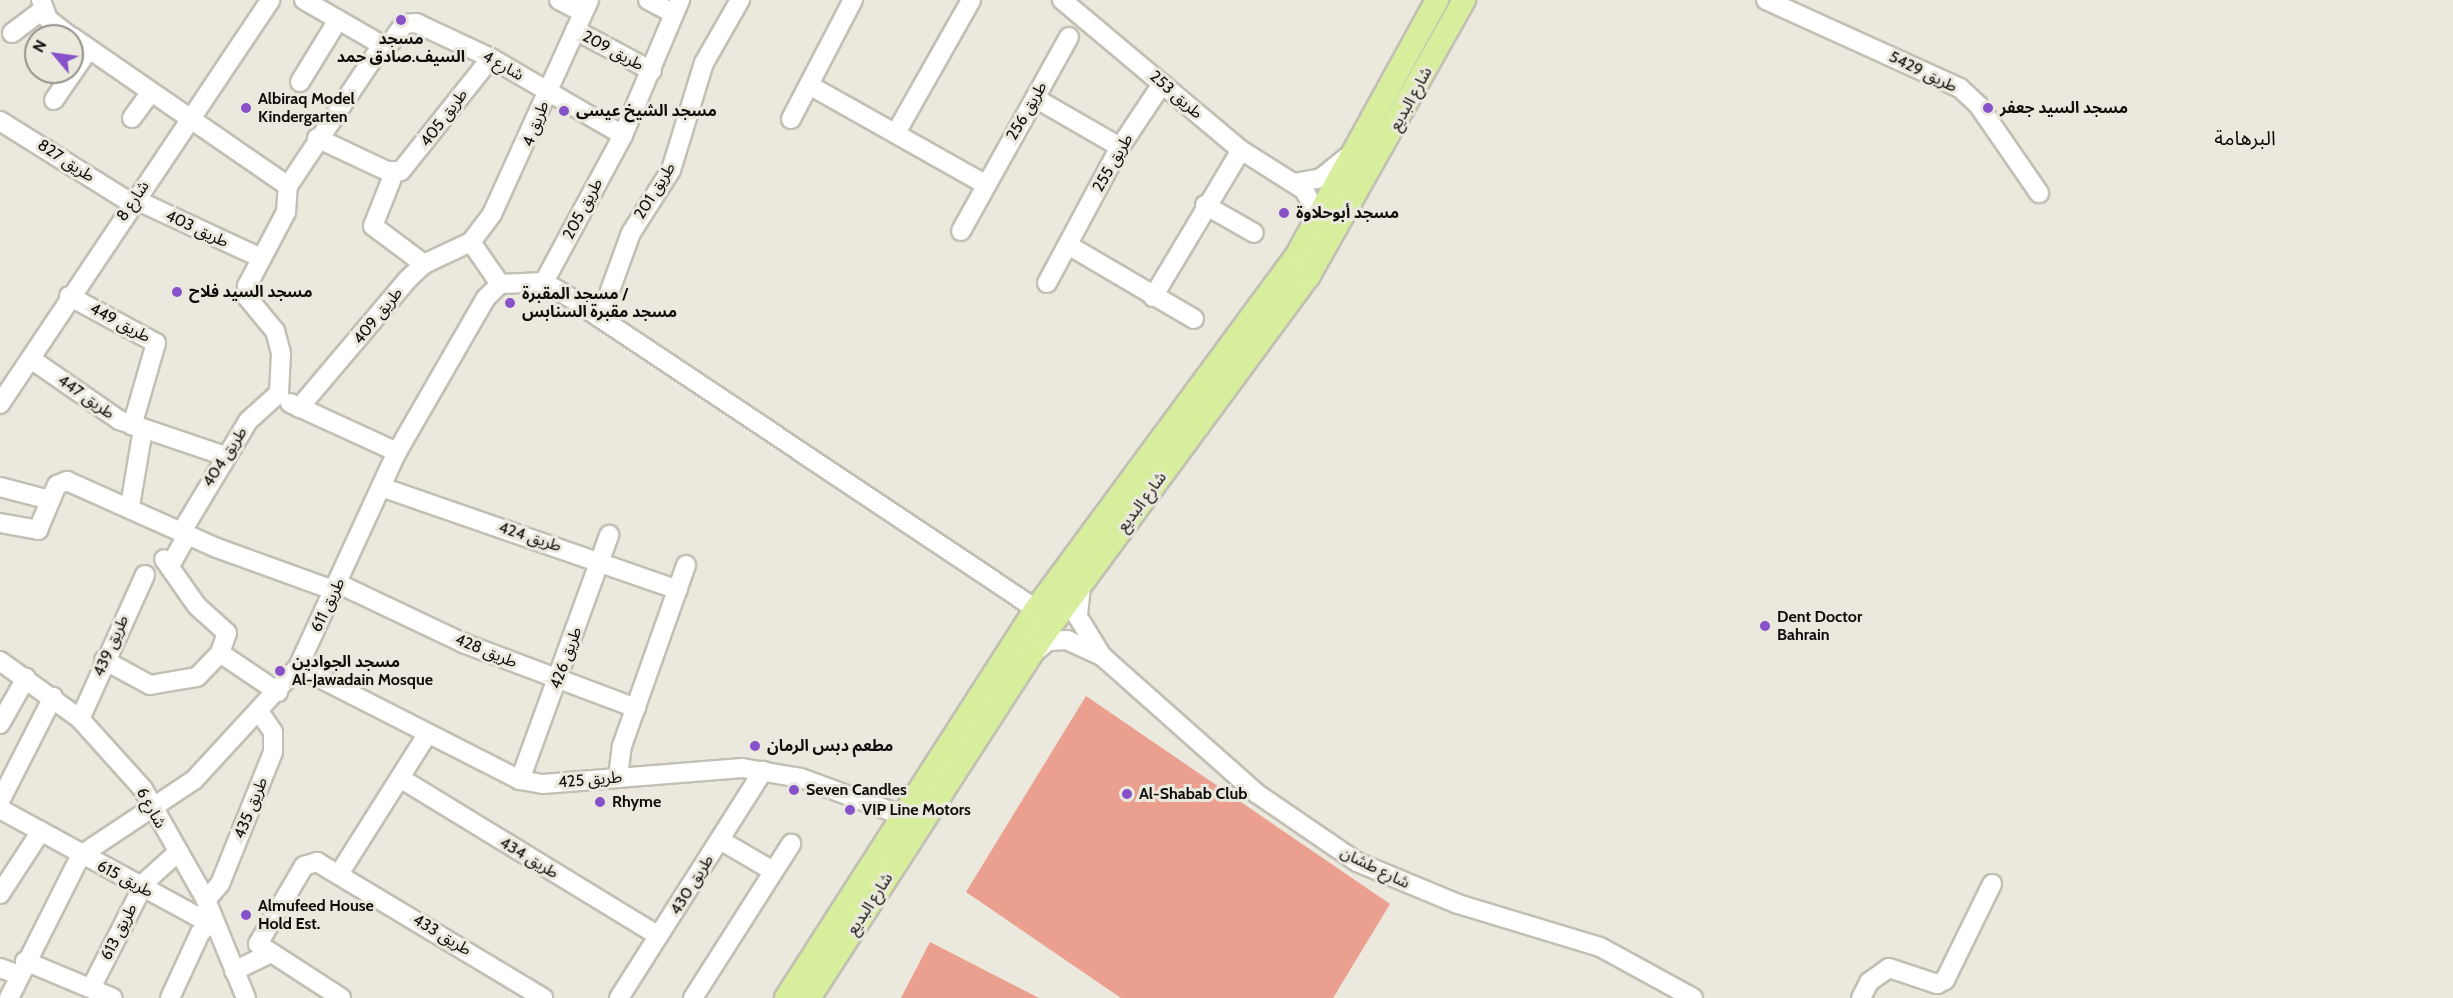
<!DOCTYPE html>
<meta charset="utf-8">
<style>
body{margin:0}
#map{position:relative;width:2453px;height:998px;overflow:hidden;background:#ebe8dd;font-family:Cabin,"Noto Sans Arabic",sans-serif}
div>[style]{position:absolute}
.green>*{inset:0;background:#ea9f8f}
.roads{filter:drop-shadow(2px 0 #c2bfb4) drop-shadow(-2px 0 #c2bfb4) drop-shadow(0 2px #c2bfb4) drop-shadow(0 -2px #c2bfb4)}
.minor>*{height:18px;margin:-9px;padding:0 9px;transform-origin:9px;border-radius:9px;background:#fff}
.major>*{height:22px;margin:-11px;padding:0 11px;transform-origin:11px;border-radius:11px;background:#d7ef9d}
.dots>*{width:16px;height:16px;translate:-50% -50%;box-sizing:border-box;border:3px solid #ebe8dd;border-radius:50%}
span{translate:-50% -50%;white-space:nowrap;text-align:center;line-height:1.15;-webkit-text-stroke:6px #ebe8dd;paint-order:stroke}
.poi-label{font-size:16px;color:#100e0b;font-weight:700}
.left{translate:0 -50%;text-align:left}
.street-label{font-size:16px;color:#100e0b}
.quarter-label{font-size:20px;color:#100e0b}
.north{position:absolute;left:24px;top:24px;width:60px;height:60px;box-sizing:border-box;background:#ebe8dd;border:2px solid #939189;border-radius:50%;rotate:299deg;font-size:16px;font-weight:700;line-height:24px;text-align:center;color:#100e0b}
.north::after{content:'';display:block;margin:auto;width:21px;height:27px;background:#8751c9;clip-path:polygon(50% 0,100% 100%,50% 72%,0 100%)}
</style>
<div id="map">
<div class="green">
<i style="clip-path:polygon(1086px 696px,1390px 904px,1333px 998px,1121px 998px,966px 892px)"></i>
<i style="clip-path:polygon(930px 942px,1039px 998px,901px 998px)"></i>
</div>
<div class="roads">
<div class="minor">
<i style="left:41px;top:0;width:20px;rotate:70deg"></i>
<i style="left:48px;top:19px;width:28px;rotate:38deg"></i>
<i style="left:304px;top:0;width:90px;rotate:30deg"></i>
<i style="left:382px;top:45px;width:9px;rotate:-18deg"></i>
<i style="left:391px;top:42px;width:22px;rotate:-54deg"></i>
<i style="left:404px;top:24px;width:12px;rotate:-5deg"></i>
<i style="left:416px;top:23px;width:83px;rotate:25deg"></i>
<i style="left:491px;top:58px;width:153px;rotate:30.3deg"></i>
<i style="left:559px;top:0;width:27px;rotate:28deg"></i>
<i style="left:648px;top:0;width:27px;rotate:28deg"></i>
<i style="left:1062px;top:0;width:234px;rotate:40deg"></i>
<i style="left:1241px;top:150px;width:75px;rotate:32.4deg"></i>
<i style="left:1304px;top:190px;width:31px;rotate:61deg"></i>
<i style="left:1766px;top:0;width:213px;rotate:24.4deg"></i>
<i style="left:1960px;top:88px;width:26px;rotate:43deg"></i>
<i style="left:1979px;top:106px;width:106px;rotate:55.4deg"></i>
<i style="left:575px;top:30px;width:87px;rotate:28deg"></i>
<i style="left:12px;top:33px;width:38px;rotate:-37deg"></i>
<i style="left:72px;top:37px;width:262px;rotate:34.6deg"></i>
<i style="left:300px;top:82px;width:73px;rotate:-58.5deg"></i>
<i style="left:809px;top:85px;width:202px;rotate:29.4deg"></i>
<i style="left:1035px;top:98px;width:98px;rotate:30deg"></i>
<i style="left:54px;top:100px;width:62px;rotate:-55.5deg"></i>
<i style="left:132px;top:118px;width:32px;rotate:-54deg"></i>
<i style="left:791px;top:119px;width:134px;rotate:-62.5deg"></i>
<i style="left:0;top:121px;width:155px;rotate:32deg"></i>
<i style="left:897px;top:131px;width:150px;rotate:-60.5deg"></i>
<i style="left:317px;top:138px;width:77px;rotate:25.2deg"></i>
<i style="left:387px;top:171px;width:14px"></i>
<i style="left:401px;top:171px;width:144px;rotate:-51.5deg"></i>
<i style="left:394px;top:173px;width:57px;rotate:111.6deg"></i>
<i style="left:373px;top:226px;width:64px;rotate:36.7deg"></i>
<i style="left:1294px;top:183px;width:27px;rotate:-10deg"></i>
<i style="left:1321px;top:178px;width:33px;rotate:-39deg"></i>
<i style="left:134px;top:199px;width:140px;rotate:24.9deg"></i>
<i style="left:1205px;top:205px;width:56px;rotate:29.7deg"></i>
<i style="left:961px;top:231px;width:222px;rotate:-60.9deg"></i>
<i style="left:471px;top:242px;width:51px;rotate:55.4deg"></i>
<i style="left:1068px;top:245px;width:146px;rotate:30.4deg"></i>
<i style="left:544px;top:282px;width:167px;rotate:-61.7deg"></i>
<i style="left:623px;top:135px;width:147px;rotate:-67.1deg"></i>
<i style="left:1047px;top:283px;width:154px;rotate:-61.8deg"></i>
<i style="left:1120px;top:147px;width:76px;rotate:-56.3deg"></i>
<i style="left:69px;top:296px;width:99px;rotate:28.4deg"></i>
<i style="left:156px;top:343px;width:86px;rotate:106.1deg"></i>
<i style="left:1153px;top:297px;width:171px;rotate:-59.1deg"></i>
<i style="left:600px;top:318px;width:90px;rotate:-70deg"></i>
<i style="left:631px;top:233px;width:75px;rotate:-57.6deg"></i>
<i style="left:671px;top:170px;width:112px;rotate:-72.9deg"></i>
<i style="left:704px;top:63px;width:73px;rotate:-60.3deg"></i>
<i style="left:31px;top:359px;width:107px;rotate:34.7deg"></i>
<i style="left:119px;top:420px;width:112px;rotate:18.8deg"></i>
<i style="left:290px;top:403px;width:118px;rotate:24.6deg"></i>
<i style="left:0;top:404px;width:486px;rotate:-56.2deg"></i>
<i style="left:299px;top:408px;width:169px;rotate:-49.8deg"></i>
<i style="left:408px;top:279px;width:22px;rotate:-43deg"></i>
<i style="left:424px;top:264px;width:52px;rotate:-25.1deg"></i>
<i style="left:471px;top:242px;width:35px;rotate:-53deg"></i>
<i style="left:492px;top:214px;width:235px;rotate:-65.6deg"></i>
<i style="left:0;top:487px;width:52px;rotate:14.6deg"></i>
<i style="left:381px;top:487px;width:314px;rotate:19.1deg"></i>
<i style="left:130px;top:506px;width:78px;rotate:-80.4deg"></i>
<i style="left:0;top:523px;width:39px;rotate:10deg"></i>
<i style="left:38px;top:530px;width:49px;rotate:-67.1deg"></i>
<i style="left:57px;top:485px;width:11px;rotate:-22deg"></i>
<i style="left:67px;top:481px;width:164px;rotate:24.1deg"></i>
<i style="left:217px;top:548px;width:127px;rotate:19.9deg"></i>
<i style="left:182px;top:531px;width:128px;rotate:-59deg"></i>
<i style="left:248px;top:421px;width:42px;rotate:-42.1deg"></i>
<i style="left:279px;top:393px;width:40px;rotate:-87.1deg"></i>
<i style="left:281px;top:353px;width:23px;rotate:-105deg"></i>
<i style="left:275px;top:331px;width:45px;rotate:-129.6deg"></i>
<i style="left:246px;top:296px;width:10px;rotate:-84deg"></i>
<i style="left:247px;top:286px;width:84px;rotate:-62.2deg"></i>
<i style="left:286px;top:212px;width:26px;rotate:-86deg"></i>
<i style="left:288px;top:186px;width:169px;rotate:-56.3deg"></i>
<i style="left:170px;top:566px;width:37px;rotate:-61deg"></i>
<i style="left:339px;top:584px;width:137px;rotate:25.4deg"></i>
<i style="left:463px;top:643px;width:185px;rotate:20.6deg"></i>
<i style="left:1081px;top:586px;width:31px;rotate:96deg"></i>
<i style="left:1078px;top:617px;width:46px;rotate:58.4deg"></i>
<i style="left:220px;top:653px;width:70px;rotate:33.9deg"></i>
<i style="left:1034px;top:653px;width:18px;rotate:-41deg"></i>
<i style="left:1048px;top:641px;width:19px;rotate:-3deg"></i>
<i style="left:1067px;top:640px;width:40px;rotate:25deg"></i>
<i style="left:1103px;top:657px;width:205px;rotate:41.6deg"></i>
<i style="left:1256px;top:793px;width:122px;rotate:34.3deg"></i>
<i style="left:1357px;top:862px;width:109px;rotate:22.6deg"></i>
<i style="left:1458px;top:904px;width:148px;rotate:16.8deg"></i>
<i style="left:1600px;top:947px;width:106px;rotate:28.7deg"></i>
<i style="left:104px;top:660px;width:52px;rotate:28.5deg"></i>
<i style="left:150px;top:685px;width:48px;rotate:-9.7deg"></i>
<i style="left:197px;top:677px;width:33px;rotate:-46deg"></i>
<i style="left:220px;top:653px;width:21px;rotate:-71deg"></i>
<i style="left:227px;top:633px;width:40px;rotate:-138deg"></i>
<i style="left:197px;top:606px;width:57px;rotate:-125.1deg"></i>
<i style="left:0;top:661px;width:99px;rotate:35.9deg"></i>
<i style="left:80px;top:719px;width:94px;rotate:48deg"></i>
<i style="left:143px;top:789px;width:128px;rotate:60.4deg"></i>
<i style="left:206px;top:900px;width:106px;rotate:67.8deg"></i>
<i style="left:298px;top:667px;width:249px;rotate:27deg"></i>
<i style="left:520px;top:780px;width:23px;rotate:10deg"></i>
<i style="left:543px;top:784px;width:200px;rotate:-4.6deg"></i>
<i style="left:742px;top:768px;width:60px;rotate:9.6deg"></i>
<i style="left:801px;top:778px;width:107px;rotate:20.3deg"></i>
<i style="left:80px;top:719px;width:158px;rotate:-65.7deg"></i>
<i style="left:0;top:724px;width:53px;rotate:-60.5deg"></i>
<i style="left:618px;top:777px;width:31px;rotate:-83deg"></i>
<i style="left:622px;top:746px;width:192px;rotate:-70.5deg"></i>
<i style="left:400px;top:778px;width:303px;rotate:31.4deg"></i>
<i style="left:520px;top:780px;width:261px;rotate:-70deg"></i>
<i style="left:0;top:801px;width:117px;rotate:-63deg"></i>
<i style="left:0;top:809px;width:223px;rotate:28.6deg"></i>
<i style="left:196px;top:916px;width:15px;rotate:-8deg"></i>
<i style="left:720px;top:840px;width:61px;rotate:30.3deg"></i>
<i style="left:339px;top:874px;width:165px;rotate:-57.7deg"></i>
<i style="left:0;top:894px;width:75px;rotate:-56.9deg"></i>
<i style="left:206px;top:900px;width:21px;rotate:-49deg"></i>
<i style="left:220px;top:884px;width:142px;rotate:-68.1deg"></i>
<i style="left:273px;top:752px;width:20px;rotate:-90deg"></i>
<i style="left:273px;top:732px;width:23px;rotate:-124deg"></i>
<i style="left:258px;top:944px;width:91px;rotate:-59.5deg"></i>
<i style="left:304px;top:866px;width:14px;rotate:-17deg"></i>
<i style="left:317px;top:862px;width:264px;rotate:31deg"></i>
<i style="left:258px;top:944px;width:99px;rotate:33deg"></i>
<i style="left:25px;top:961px;width:95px;rotate:22.8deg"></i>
<i style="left:0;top:968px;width:20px;rotate:20deg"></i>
<i style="left:234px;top:971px;width:39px;rotate:-26deg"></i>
<i style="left:91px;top:988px;width:119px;rotate:-63deg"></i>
<i style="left:145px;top:882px;width:43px;rotate:-42.2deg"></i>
<i style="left:9px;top:998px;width:160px;rotate:-63.3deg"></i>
<i style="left:81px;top:855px;width:136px;rotate:-33.6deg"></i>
<i style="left:194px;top:780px;width:154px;rotate:-47.4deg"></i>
<i style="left:298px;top:667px;width:237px;rotate:-65.3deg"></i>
<i style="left:397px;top:452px;width:178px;rotate:-60deg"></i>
<i style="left:486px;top:298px;width:20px;rotate:-45deg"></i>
<i style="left:500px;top:284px;width:44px;rotate:-2.6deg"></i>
<i style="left:544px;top:282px;width:29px;rotate:31deg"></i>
<i style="left:569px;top:297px;width:562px;rotate:33.75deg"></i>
<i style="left:170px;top:998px;width:72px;rotate:-65.2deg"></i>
<i style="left:200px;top:933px;width:19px;rotate:-47deg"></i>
<i style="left:619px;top:998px;width:269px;rotate:-57.6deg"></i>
<i style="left:693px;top:998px;width:183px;rotate:-57.5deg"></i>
<i style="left:1861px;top:998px;width:18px;rotate:-63deg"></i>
<i style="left:1869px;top:982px;width:24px;rotate:-35deg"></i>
<i style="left:1889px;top:968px;width:51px;rotate:18.4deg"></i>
<i style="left:1937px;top:984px;width:9px;rotate:-27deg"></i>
<i style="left:1945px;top:980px;width:107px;rotate:-63.9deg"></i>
</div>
<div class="major">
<i style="left:786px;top:998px;width:462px;rotate:-57.3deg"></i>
<i style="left:1036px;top:609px;width:442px;rotate:-53.6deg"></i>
<i style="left:1298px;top:253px;width:289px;rotate:-61.2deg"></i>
<i style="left:809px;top:998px;width:431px;rotate:-57.1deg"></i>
<i style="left:1043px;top:636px;width:446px;rotate:-53.6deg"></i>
<i style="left:1308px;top:277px;width:318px;rotate:-60.6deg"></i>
</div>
</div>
<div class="dots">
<i style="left:401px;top:20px;background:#8751c9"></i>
<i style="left:246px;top:108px;background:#8751c9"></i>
<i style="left:1988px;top:108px;background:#8751c9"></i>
<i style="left:564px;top:111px;background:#8751c9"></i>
<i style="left:1284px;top:213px;background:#8751c9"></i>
<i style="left:177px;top:292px;background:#8751c9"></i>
<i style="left:510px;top:303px;background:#8751c9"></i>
<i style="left:1765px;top:626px;background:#8751c9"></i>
<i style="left:280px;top:671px;background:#8751c9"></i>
<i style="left:755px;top:746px;background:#8751c9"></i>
<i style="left:794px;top:790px;background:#8751c9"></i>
<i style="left:1127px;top:794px;background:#8751c9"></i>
<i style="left:600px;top:802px;background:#8751c9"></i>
<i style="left:850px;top:810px;background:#8751c9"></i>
<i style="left:246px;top:915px;background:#8751c9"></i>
</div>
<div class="poi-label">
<span style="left:401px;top:48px">مسجد<br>السيف.صادق حمد</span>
<span class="left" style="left:258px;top:108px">Albiraq Model<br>Kindergarten</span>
<span class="left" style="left:2000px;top:108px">مسجد السيد جعفر</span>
<span class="left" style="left:576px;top:111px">مسجد الشيخ عيسى</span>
<span class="left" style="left:1296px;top:213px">مسجد أبوحلاوة</span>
<span class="left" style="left:189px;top:292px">مسجد السيد فلاح</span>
<span class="left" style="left:522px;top:303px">مسجد المقبرة /<br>مسجد مقبرة السنابس</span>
<span class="left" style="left:1777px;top:626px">Dent Doctor<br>Bahrain</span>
<span class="left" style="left:292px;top:671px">مسجد الجوادين<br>Al-Jawadain Mosque</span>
<span class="left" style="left:767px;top:746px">مطعم دبس الرمان</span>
<span class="left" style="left:806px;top:790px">Seven Candles</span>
<span class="left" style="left:1139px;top:794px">Al-Shabab Club</span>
<span class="left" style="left:612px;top:802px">Rhyme</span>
<span class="left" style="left:862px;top:810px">VIP Line Motors</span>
<span class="left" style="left:258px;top:915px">Almufeed House<br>Hold Est.</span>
</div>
<div class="street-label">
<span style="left:613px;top:51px;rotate:28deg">طريق 209</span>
<span style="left:503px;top:66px;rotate:29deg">شارع 4</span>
<span style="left:1923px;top:72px;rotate:26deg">طريق 5429</span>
<span style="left:1176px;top:95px;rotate:41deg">طريق 253</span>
<span style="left:1411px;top:99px;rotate:-61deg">شارع البديع</span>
<span style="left:1027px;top:111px;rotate:-60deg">طريق 256</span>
<span style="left:444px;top:118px;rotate:-53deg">طريق 405</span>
<span style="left:536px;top:124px;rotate:-69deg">طريق 4</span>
<span style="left:66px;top:161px;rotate:33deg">طريق 827</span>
<span style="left:1113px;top:163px;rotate:-60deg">طريق 255</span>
<span style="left:655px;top:191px;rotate:-58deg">طريق 201</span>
<span style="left:133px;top:201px;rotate:-56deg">شارع 8</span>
<span style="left:583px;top:209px;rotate:-62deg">طريق 205</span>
<span style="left:197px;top:229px;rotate:25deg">طريق 403</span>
<span style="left:378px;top:316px;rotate:-51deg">طريق 409</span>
<span style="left:120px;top:323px;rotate:28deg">طريق 449</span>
<span style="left:86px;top:397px;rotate:35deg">طريق 447</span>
<span style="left:225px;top:457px;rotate:-57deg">طريق 404</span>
<span style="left:1142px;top:502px;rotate:-53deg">شارع البديع</span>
<span style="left:530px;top:537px;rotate:18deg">طريق 424</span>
<span style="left:328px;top:605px;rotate:-64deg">طريق 611</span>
<span style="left:111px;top:646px;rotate:-66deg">طريق 439</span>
<span style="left:486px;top:651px;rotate:22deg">طريق 428</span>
<span style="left:566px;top:658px;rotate:-70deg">طريق 426</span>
<span style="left:590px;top:780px;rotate:-5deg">طريق 425</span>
<span style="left:151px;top:808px;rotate:61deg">شارع 6</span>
<span style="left:251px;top:808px;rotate:-68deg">طريق 435</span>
<span style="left:529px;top:858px;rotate:31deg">طريق 434</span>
<span style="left:1375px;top:868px;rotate:26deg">شارع طشان</span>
<span style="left:125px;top:879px;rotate:28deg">طريق 615</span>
<span style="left:692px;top:885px;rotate:-58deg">طريق 430</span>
<span style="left:870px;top:904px;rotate:-57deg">شارع البديع</span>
<span style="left:119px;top:932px;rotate:-63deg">طريق 613</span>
<span style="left:442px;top:935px;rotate:31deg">طريق 433</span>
</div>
<div class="quarter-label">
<span style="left:2245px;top:138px">البرهامة</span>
</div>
<div class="north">N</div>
</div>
